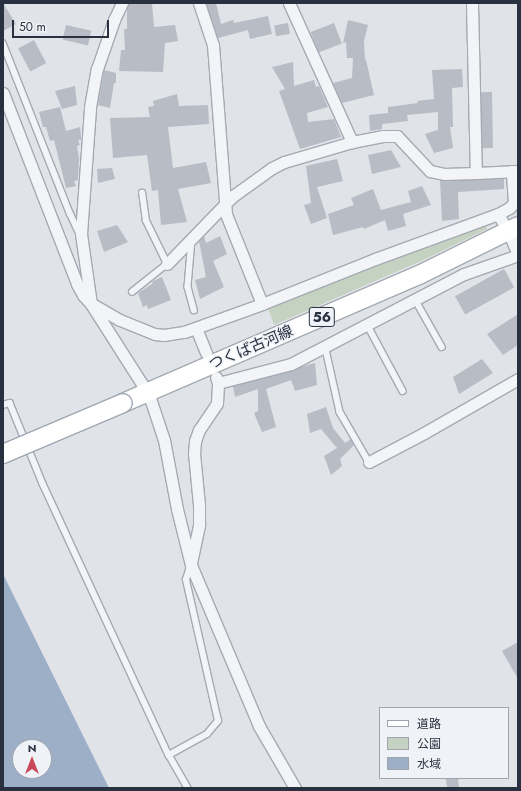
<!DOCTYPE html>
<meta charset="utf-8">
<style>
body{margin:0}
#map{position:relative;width:521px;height:791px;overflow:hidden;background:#e0e3e8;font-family:Jost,"Noto Sans JP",sans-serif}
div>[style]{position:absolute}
.green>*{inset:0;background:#c5d2c1}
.water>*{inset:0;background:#9cafc7}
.building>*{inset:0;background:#b7bcc5;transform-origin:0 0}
.roads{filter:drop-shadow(1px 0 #a5aab2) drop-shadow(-1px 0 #a5aab2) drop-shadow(0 1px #a5aab2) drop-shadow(0 -1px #a5aab2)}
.service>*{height:5.5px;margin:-2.75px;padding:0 2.75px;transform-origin:2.75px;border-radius:2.75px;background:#f2f4f7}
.minor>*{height:11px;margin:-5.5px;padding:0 5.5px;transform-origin:5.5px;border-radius:5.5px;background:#f2f4f7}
.primary>*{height:18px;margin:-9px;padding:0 9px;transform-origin:9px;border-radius:9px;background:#fff}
.bridges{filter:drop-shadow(1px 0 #a0a7b3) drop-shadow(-1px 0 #a0a7b3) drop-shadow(0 1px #a0a7b3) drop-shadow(0 -1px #a0a7b3)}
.primary-bridge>*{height:18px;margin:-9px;padding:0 9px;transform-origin:9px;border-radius:9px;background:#fff}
span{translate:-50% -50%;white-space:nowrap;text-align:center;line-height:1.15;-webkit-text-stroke:3px #eff2f6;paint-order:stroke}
.shield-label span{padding:1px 3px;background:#eff2f6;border:1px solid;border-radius:3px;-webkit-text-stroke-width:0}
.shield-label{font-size:14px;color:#29303f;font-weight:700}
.street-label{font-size:15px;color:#29303f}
.frame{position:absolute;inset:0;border:4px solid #29303f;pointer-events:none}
.legend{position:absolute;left:379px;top:707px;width:130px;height:72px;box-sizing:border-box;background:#eff2f6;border:1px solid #a0a4ad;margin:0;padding:5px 7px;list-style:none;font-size:12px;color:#29303f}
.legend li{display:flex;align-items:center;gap:8px;height:20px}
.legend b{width:20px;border:1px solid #a0a4ad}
.north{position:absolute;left:12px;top:739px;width:40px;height:40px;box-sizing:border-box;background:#eff2f6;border:1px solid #a0a4ad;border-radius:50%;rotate:0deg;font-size:11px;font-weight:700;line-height:16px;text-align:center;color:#29303f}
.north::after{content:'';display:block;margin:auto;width:14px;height:18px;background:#c84a59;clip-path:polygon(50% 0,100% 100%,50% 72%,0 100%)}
.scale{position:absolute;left:12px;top:20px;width:97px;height:18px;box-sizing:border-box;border:2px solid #29303f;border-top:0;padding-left:5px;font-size:12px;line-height:14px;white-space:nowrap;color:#29303f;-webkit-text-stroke:3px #eff2f6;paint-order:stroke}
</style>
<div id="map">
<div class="green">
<i style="clip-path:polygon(486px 224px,487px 229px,421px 261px,274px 325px,268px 308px)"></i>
</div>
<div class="water">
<i style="clip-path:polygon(evenodd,3px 574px,109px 788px,3px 788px,3px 574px,20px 747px,44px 747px,44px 771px,20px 771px,20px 747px)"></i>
</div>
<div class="building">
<i style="clip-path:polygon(3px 3px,16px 24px,3px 31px)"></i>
<i style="clip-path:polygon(206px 3px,216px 3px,221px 24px,233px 20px,234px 23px,268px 16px,272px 34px,250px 39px,248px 30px,218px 38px)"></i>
<i style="clip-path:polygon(129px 4px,152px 4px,154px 27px,175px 25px,178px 41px,165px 43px,163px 72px,119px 71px,121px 50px,125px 50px,124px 29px,127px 29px,127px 9px)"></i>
<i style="clip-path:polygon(348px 20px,368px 25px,364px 41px,365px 60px,366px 60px,374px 95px,342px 103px,333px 83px,352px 78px,353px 58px,347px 58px,346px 42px,343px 43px)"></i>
<i style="left:288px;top:23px;width:11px;height:14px;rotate:80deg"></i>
<i style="left:334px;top:23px;width:22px;height:25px;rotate:69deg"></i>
<i style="left:66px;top:25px;width:26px;height:15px;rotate:13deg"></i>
<i style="left:34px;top:40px;width:26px;height:18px;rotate:62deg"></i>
<i style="clip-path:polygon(293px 62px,294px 86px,314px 80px,316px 87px,319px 86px,328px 107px,307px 113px,308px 122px,334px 119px,341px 137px,300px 149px,279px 91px,285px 89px,272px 67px)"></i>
<i style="clip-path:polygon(462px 69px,463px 87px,452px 88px,453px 127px,450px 127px,453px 148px,434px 153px,425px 134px,438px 130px,438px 112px,407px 115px,408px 121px,382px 124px,382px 129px,370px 131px,369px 115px,388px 113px,388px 107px,418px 103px,417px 101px,434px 99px,432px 70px)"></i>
<i style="clip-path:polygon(104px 70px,116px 73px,116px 83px,114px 83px,110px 108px,98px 105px)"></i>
<i style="clip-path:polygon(75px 86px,77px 105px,62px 109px,55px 91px)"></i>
<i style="left:492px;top:92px;width:56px;height:11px;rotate:89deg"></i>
<i style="clip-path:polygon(177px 94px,179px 106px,208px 105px,209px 124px,168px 127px,173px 168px,206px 162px,211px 183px,178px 189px,187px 222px,161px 225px,158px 190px,152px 191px,147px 155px,113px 158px,110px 118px,150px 117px,148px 107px,154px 106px,153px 101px)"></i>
<i style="clip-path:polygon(60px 107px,66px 131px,80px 127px,81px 136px,81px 140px,78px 140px,80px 145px,77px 146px,79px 158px,78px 180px,74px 181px,76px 186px,66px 188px,54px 140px,50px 141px,46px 127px,43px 127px,39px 112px)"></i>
<i style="clip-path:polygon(391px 150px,401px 167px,372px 174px,368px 155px)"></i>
<i style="clip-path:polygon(337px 159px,343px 181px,317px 187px,327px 218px,311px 224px,304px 205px,311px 203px,306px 166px)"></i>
<i style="clip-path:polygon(112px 168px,115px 179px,98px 183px,97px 169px)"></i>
<i style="clip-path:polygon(504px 179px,504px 189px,458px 192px,459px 219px,442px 221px,440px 180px)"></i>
<i style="clip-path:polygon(422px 186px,431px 205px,403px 214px,406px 226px,388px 231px,385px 220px,364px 229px,363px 227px,333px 235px,328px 214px,354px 205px,351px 198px,373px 189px,381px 210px,411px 202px,408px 191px)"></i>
<i style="clip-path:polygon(117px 225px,128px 242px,104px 252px,97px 231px)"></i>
<i style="clip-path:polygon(204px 236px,206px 243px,220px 236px,227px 254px,213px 261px,224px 287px,200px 299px,195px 280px,206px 277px,199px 241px)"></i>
<i style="left:504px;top:269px;width:21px;height:56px;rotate:61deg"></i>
<i style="clip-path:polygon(162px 277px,171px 300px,148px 309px,147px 305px,143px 307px,138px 293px,152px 284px,153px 281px)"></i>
<i style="clip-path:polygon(518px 314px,518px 345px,503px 355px,487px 334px)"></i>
<i style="clip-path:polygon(482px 359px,493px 373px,459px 394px,453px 377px)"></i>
<i style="clip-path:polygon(315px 363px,317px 385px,295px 391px,291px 380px,266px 389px,276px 427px,262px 432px,254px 413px,258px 411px,258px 389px,235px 397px,233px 386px)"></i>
<i style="clip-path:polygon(326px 407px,333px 428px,345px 443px,351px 439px,354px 445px,340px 459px,342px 466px,331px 475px,324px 456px,337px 448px,321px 429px,310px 433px,307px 414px)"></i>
<i style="clip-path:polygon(518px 642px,518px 679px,502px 651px)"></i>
<i style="clip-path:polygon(446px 778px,458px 778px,459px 788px,447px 788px)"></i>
</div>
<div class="roads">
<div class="service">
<i style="left:3px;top:43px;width:183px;rotate:68.5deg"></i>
<i style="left:70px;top:213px;width:21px;rotate:65deg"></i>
<i style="left:192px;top:240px;width:47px;rotate:94.9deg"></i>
<i style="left:188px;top:287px;width:24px;rotate:75deg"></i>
<i style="left:132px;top:292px;width:45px;rotate:-38.7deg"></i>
<i style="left:167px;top:264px;width:48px;rotate:-116deg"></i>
<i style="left:146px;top:221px;width:28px;rotate:-98deg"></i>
<i style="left:415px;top:299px;width:55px;rotate:60.6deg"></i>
<i style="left:367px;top:324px;width:76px;rotate:61.8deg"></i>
<i style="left:325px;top:345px;width:69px;rotate:77.4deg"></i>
<i style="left:340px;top:412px;width:58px;rotate:59.9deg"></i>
<i style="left:3px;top:405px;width:7px;rotate:-16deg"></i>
<i style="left:10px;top:403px;width:87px;rotate:67.8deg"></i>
<i style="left:43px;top:484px;width:299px;rotate:65.1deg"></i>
<i style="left:169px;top:755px;width:38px;rotate:60deg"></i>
<i style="left:169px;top:755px;width:43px;rotate:-28.9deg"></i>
<i style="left:207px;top:734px;width:17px;rotate:-50deg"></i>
<i style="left:218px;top:721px;width:145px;rotate:-102.8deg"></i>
<i style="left:186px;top:580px;width:15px;rotate:-74deg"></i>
</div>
<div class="minor">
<i style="left:199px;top:3px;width:44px;rotate:71.6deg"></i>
<i style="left:213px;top:45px;width:169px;rotate:85.6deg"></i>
<i style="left:226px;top:214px;width:97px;rotate:68.2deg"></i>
<i style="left:289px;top:3px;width:153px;rotate:65.6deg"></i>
<i style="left:472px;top:3px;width:170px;rotate:88.7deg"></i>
<i style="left:476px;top:173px;width:42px;rotate:-2.7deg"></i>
<i style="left:3px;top:93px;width:205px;rotate:68.8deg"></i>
<i style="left:77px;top:284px;width:13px;rotate:61deg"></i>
<i style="left:83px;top:295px;width:12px;rotate:48deg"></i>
<i style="left:91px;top:304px;width:95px;rotate:57.5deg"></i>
<i style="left:142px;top:384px;width:19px;rotate:62deg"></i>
<i style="left:151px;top:401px;width:41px;rotate:71.6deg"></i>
<i style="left:164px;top:440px;width:70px;rotate:79.3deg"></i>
<i style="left:177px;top:509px;width:58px;rotate:76deg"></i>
<i style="left:191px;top:565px;width:175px;rotate:67.1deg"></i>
<i style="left:259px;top:726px;width:72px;rotate:59.9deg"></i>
<i style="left:498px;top:214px;width:13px;rotate:-29deg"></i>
<i style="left:509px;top:208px;width:7px;rotate:-45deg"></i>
<i style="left:514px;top:203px;width:32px;rotate:-94deg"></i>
<i style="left:167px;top:264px;width:95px;rotate:-45.9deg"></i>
<i style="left:233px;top:196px;width:48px;rotate:-35.7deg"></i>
<i style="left:272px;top:168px;width:13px;rotate:-27deg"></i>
<i style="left:284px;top:162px;width:71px;rotate:-16.4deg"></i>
<i style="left:352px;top:142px;width:31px;rotate:-11deg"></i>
<i style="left:382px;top:136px;width:15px"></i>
<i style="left:397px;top:136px;width:48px;rotate:46.7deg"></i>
<i style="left:430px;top:171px;width:14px;rotate:12deg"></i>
<i style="left:444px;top:174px;width:32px;rotate:-2deg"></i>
<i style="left:91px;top:304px;width:71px;rotate:-98.1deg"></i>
<i style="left:81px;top:234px;width:127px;rotate:-85.9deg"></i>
<i style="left:90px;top:107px;width:39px;rotate:-80deg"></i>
<i style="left:97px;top:69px;width:52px;rotate:-70.9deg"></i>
<i style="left:114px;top:20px;width:19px;rotate:-65deg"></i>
<i style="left:92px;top:304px;width:32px;rotate:30deg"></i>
<i style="left:120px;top:320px;width:38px;rotate:22deg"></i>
<i style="left:155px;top:334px;width:9px;rotate:6deg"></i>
<i style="left:164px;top:335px;width:20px;rotate:-9deg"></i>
<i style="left:184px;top:332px;width:83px;rotate:-19.7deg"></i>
<i style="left:262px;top:304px;width:122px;rotate:-21.7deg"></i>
<i style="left:375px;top:259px;width:131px;rotate:-20.1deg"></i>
<i style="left:498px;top:214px;width:20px;rotate:60deg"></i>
<i style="left:508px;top:231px;width:26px;rotate:67deg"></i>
<i style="left:196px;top:328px;width:27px;rotate:68deg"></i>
<i style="left:218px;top:383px;width:75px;rotate:-14.6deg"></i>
<i style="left:291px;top:364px;width:195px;rotate:-27.5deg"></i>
<i style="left:464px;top:274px;width:57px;rotate:-19.4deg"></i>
<i style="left:369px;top:462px;width:62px;rotate:-27.8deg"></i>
<i style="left:424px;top:433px;width:108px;rotate:-29.9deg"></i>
<i style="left:191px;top:563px;width:40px;rotate:-78deg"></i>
<i style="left:199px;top:524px;width:19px;rotate:-90deg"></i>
<i style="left:199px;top:505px;width:52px;rotate:-95.5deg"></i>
<i style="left:194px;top:453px;width:12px;rotate:-85deg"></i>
<i style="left:195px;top:441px;width:12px;rotate:-70deg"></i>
<i style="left:199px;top:430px;width:32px;rotate:-56deg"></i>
<i style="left:217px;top:403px;width:20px;rotate:-87deg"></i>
<i style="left:218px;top:383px;width:6px;rotate:-108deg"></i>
</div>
<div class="primary">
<i style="left:123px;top:403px;width:322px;rotate:-23.4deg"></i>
<i style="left:419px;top:275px;width:110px;rotate:-26.3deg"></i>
</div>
</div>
<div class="bridges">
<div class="primary-bridge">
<i style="left:3px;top:454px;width:130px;rotate:-23deg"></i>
</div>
</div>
<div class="shield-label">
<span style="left:322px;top:317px">56</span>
</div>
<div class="street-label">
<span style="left:251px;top:348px;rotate:-23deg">つくば古河線</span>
</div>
<div class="frame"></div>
<ul class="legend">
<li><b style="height:5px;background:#fff"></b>道路</li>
<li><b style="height:11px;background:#c5d2c1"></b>公園</li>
<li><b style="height:11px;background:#9cafc7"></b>水域</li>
</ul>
<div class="north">N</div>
<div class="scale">50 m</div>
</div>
